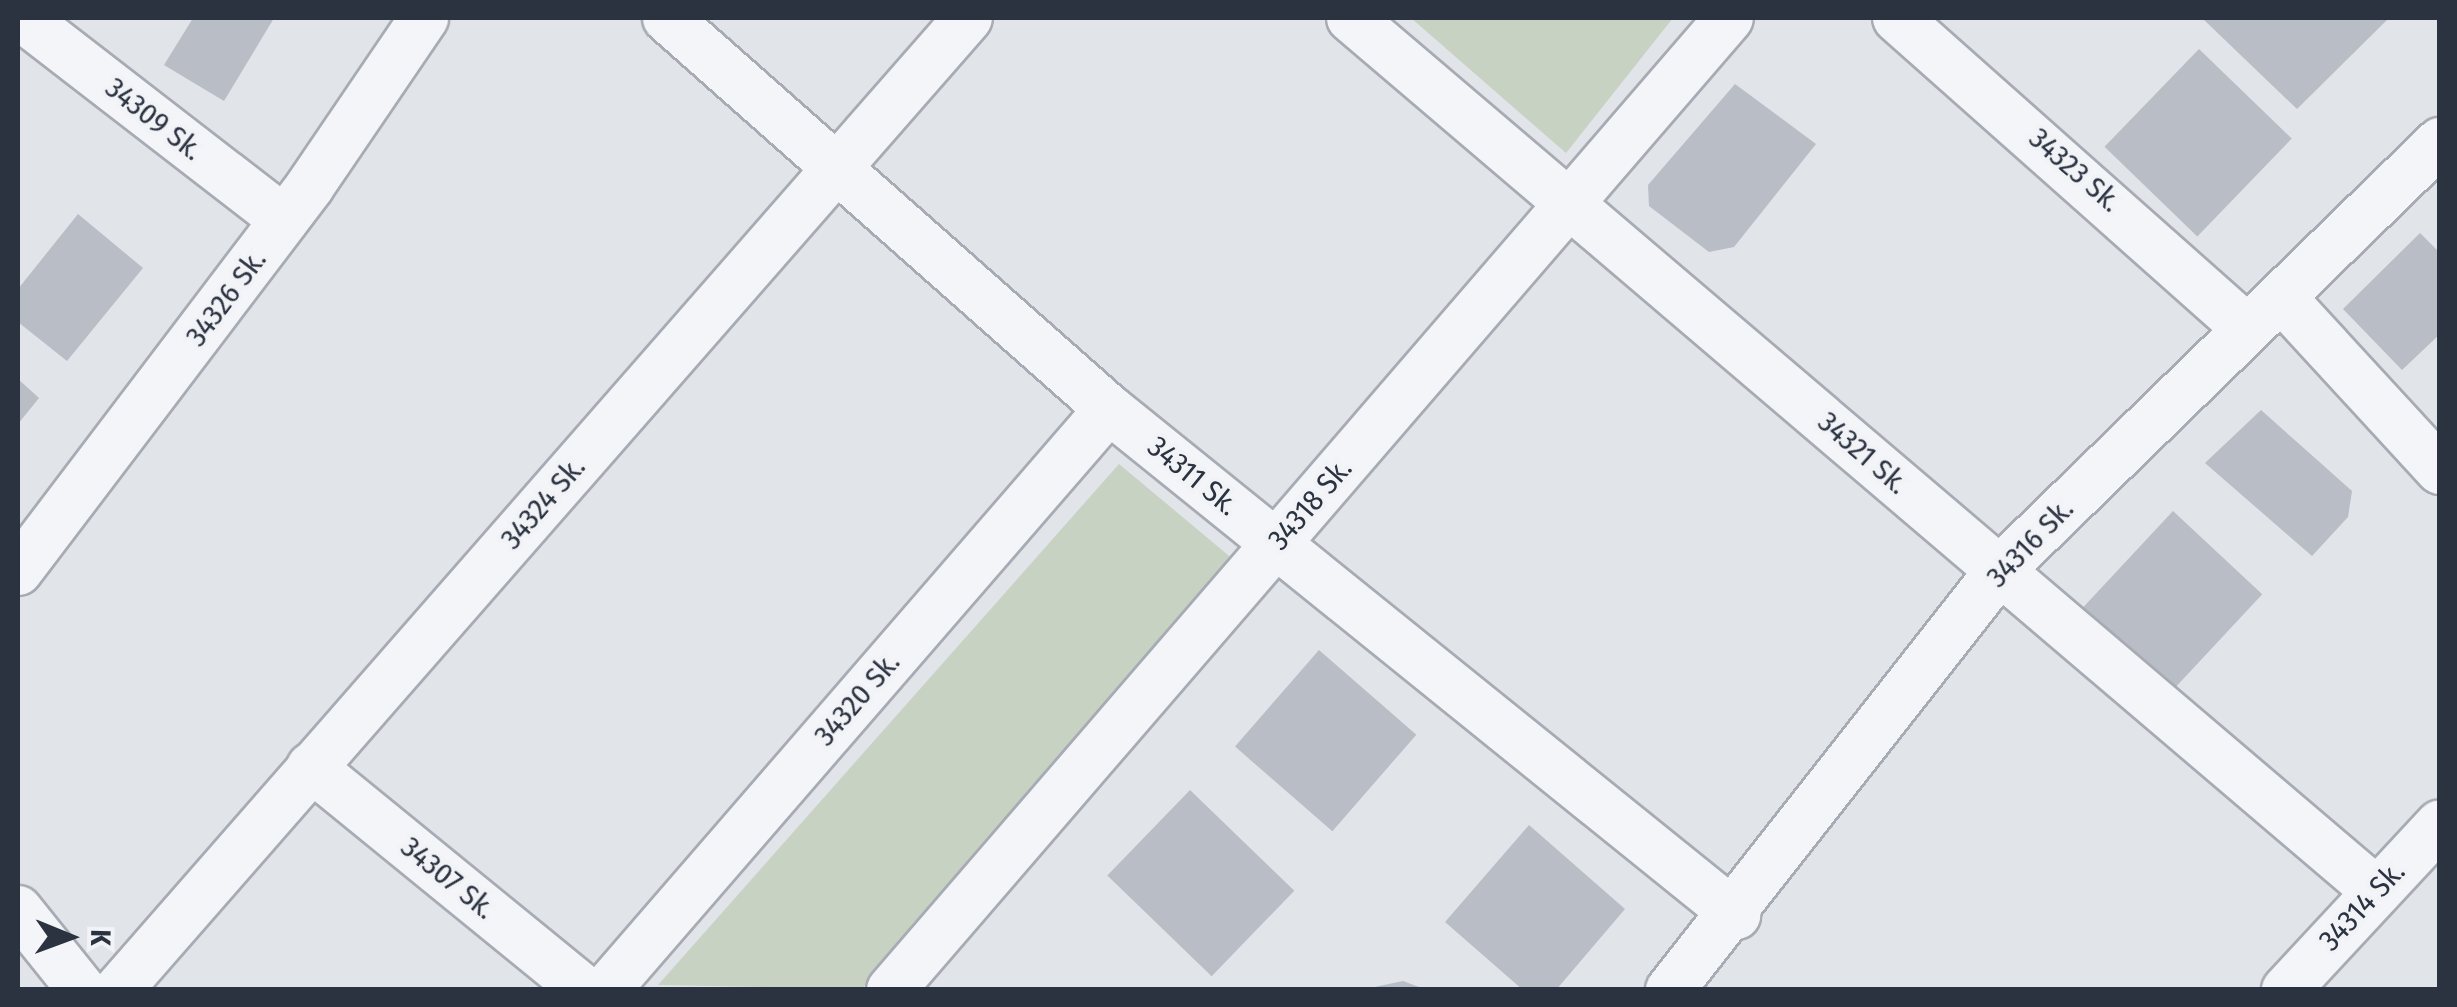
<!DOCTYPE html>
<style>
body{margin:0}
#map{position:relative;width:2457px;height:1007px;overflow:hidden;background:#e1e4e9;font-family:"Fira Sans Condensed",sans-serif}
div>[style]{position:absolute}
.green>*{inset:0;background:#c7d2c3}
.building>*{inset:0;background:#b9bdc5;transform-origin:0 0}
.roads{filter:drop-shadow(2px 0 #a7abb3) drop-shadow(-2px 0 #a7abb3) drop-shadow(0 2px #a7abb3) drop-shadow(0 -2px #a7abb3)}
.street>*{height:48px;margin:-24px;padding:0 24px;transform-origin:24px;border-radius:24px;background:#f4f5f8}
span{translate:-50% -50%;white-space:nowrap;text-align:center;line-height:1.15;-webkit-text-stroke:8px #f1f3f7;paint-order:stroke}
.street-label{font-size:30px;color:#2b3240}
.frame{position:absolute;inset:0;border:20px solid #2b3240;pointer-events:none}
.north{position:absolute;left:20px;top:887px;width:100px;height:100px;-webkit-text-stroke:8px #f1f3f7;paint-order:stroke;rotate:91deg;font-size:28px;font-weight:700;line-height:40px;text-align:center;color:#2b3240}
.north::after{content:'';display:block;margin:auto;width:35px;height:45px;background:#2b3240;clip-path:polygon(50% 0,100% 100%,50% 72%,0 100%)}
</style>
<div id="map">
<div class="green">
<i style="clip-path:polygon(1411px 18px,1673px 18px,1566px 153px)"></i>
<i style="clip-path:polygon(1119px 464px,1234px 560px,862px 989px,658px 985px)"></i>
</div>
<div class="building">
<i style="clip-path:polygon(193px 18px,274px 18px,224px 101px,164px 65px)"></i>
<i style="clip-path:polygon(2202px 18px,2389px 18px,2297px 109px)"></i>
<i style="left:2199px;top:49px;width:129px;height:136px;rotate:44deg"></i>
<i style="clip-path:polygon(1735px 84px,1816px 144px,1734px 247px,1709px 252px,1649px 206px,1648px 185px)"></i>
<i style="clip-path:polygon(78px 214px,143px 268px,67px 361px,18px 322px,18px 289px)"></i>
<i style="clip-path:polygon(2420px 233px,2440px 253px,2440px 334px,2402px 370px,2343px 309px)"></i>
<i style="clip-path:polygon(18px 379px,39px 398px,18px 424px)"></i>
<i style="clip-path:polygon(2261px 410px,2352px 491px,2348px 517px,2312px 556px,2205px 463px)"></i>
<i style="left:2173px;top:511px;width:122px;height:135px;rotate:43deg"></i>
<i style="left:1319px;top:650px;width:129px;height:128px;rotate:41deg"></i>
<i style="left:1190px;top:790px;width:145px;height:119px;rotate:44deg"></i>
<i style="clip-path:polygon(1529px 825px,1625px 909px,1556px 990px,1523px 990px,1445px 922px)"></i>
<i style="clip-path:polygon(1403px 981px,1427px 990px,1370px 990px,1370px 988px)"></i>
</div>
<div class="roads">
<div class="street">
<i style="left:23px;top:18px;width:330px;rotate:37.7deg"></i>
<i style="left:667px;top:18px;width:590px;rotate:41.5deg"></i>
<i style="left:1109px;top:409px;width:806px;rotate:38.9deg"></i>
<i style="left:1351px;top:18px;width:1345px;rotate:40.42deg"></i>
<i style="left:1897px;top:18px;width:468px;rotate:41.6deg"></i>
<i style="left:2281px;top:297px;width:235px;rotate:47.4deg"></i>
<i style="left:18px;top:571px;width:483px;rotate:-52.8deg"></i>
<i style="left:310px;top:186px;width:203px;rotate:-55.8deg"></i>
<i style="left:311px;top:767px;width:353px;rotate:39.2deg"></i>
<i style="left:18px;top:910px;width:102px;rotate:51.3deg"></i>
<i style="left:118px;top:990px;width:1291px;rotate:-48.83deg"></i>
<i style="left:606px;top:990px;width:768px;rotate:-49.12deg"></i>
<i style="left:891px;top:990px;width:1283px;rotate:-49.23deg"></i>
<i style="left:1670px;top:990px;width:534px;rotate:-51.84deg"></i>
<i style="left:2000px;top:570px;width:614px;rotate:-44.21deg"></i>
<i style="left:2286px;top:990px;width:226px;rotate:-47.1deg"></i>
</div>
</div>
<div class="street-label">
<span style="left:154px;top:119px;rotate:38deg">34309 Sk.</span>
<span style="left:2075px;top:170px;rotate:41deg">34323 Sk.</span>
<span style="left:226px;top:298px;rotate:-53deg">34326 Sk.</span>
<span style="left:1863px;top:453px;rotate:41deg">34321 Sk.</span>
<span style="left:1193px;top:476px;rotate:39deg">34311 Sk.</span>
<span style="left:543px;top:503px;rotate:-49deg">34324 Sk.</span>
<span style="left:1310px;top:504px;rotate:-49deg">34318 Sk.</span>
<span style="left:2030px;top:543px;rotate:-46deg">34316 Sk.</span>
<span style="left:857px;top:699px;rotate:-49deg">34320 Sk.</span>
<span style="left:448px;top:878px;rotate:39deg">34307 Sk.</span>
<span style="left:2362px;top:906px;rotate:-47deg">34314 Sk.</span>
</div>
<div class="frame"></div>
<div class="north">K</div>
</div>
